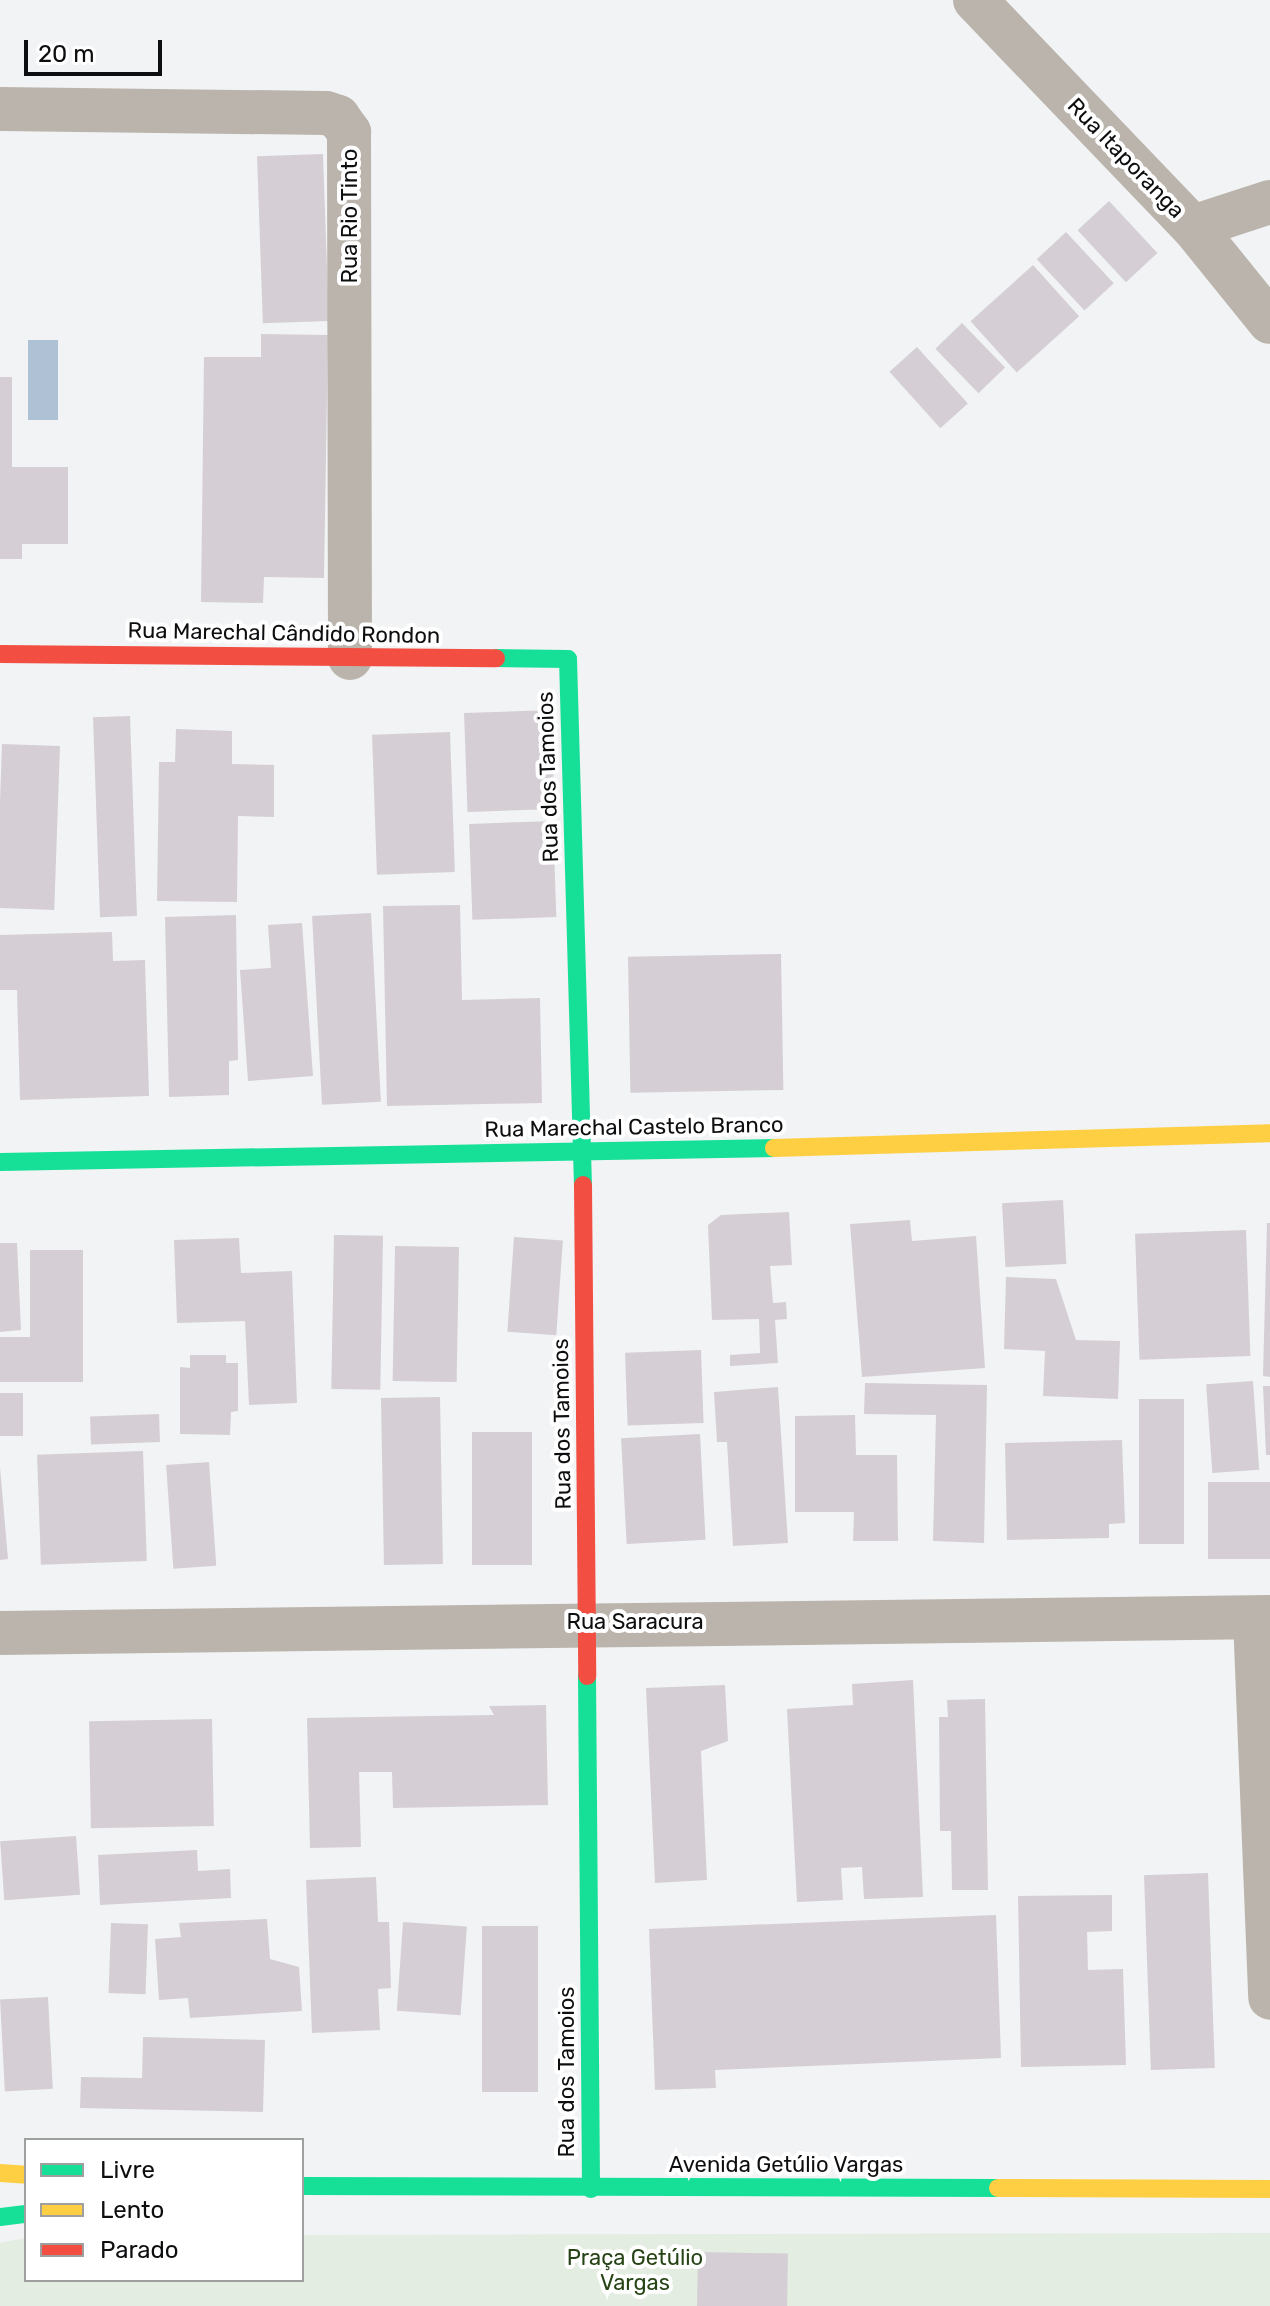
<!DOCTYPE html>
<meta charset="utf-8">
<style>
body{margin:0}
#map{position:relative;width:1270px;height:2306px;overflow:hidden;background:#f1f3f5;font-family:Rubik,sans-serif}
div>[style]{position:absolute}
.green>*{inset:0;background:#e3ede1}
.water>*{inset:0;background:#aec1d5;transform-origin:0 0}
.building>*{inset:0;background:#d5cfd5;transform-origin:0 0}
.street>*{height:44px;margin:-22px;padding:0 22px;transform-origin:22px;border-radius:22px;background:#bbb4ac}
.fast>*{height:18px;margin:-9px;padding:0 9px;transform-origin:9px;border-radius:9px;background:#16e098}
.slow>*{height:18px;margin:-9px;padding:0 9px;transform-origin:9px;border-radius:9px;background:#ffcf43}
.jam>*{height:18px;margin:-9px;padding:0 9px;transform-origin:9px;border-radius:9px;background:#f24e42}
span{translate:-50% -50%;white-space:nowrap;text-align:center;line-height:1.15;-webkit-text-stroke:8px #fff;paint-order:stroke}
.street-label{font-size:22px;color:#0d0e10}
.park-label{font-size:22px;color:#274416}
.legend{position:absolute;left:24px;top:2138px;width:280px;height:144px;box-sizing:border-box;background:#fff;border:2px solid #9e9f9f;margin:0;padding:10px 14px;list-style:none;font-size:24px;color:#0d0e10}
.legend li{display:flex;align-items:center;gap:16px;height:40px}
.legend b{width:40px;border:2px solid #9e9f9f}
.scale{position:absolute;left:24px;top:40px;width:138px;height:36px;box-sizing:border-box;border:4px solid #0d0e10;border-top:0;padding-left:10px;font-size:24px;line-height:28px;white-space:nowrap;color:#0d0e10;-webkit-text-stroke:6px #fff;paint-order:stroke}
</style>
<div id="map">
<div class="green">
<i style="clip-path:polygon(1270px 2233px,1270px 2306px,0 2306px,0 2243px,26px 2238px,26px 2280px,302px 2280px,302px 2235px)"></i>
</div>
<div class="water">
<i style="left:28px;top:340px;width:30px;height:80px"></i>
</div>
<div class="building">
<i style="left:323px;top:154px;width:167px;height:66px;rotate:88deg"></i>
<i style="left:1109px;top:201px;width:71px;height:43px;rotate:47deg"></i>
<i style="left:1066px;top:232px;width:70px;height:40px;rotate:47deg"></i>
<i style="left:1033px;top:265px;width:69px;height:84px;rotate:48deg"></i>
<i style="left:962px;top:323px;width:62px;height:37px;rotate:46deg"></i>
<i style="clip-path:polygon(261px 334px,328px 335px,324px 578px,264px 577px,263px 603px,201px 602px,204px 357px,261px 357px)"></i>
<i style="left:917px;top:347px;width:76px;height:37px;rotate:48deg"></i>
<i style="clip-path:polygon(0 377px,12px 377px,12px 467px,68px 467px,68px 544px,22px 544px,22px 559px,0 559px)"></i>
<i style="left:551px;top:710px;width:99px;height:87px;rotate:88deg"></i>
<i style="left:130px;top:716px;width:200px;height:37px;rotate:88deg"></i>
<i style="clip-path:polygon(176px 729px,232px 731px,232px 764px,274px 765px,274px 817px,238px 816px,237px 902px,157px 901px,159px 762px,175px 762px)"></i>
<i style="left:450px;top:732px;width:140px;height:78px;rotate:88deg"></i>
<i style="left:2px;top:744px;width:58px;height:164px;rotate:2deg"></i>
<i style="left:553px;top:821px;width:96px;height:84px;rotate:88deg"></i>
<i style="clip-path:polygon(460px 905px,462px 1000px,540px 998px,542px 1103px,387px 1106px,383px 906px)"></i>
<i style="left:371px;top:913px;width:189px;height:59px;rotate:87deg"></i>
<i style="clip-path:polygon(236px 915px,238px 1060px,229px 1061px,229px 1095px,169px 1097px,165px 917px)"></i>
<i style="clip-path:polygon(302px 923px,313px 1076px,248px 1081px,240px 970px,271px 968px,268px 925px)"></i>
<i style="clip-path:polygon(112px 932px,113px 961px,145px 960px,149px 1096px,20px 1100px,17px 990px,0 990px,0 935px)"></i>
<i style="left:781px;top:954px;width:136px;height:153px;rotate:89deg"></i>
<i style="left:1063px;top:1200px;width:64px;height:61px;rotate:87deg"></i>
<i style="clip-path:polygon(789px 1212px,792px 1265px,770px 1266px,773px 1303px,786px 1302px,787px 1319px,775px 1320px,778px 1363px,730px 1366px,730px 1355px,760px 1353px,759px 1319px,712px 1320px,708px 1225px,721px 1215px)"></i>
<i style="clip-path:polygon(910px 1220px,912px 1241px,976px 1236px,985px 1368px,862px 1377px,850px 1224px)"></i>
<i style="clip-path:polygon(1267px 1223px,1270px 1223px,1270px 1377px,1263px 1376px)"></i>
<i style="left:1246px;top:1230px;width:126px;height:111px;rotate:88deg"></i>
<i style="left:334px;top:1235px;width:49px;height:154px;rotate:1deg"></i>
<i style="left:514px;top:1237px;width:49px;height:95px;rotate:4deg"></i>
<i style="clip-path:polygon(239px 1238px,241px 1273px,292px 1271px,297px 1403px,249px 1405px,245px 1321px,177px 1323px,174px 1240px)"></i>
<i style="clip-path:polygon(0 1243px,17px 1243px,21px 1330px,0 1332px)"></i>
<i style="left:395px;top:1246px;width:64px;height:135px;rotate:1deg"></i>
<i style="clip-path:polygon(30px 1250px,83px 1250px,83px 1382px,0 1382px,0 1337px,30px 1337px)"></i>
<i style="clip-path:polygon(1006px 1277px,1056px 1279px,1076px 1340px,1120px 1341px,1118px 1399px,1043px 1396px,1045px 1351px,1004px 1349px)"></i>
<i style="left:701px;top:1350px;width:73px;height:76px;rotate:88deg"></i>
<i style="clip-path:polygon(190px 1355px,226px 1355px,226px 1363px,238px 1363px,238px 1411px,231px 1412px,230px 1435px,180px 1434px,180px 1367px,190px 1368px)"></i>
<i style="left:1253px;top:1381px;width:89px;height:47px;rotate:86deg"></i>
<i style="clip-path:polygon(865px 1383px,987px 1385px,984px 1543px,933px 1541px,936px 1415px,864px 1414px)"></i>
<i style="clip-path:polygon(1263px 1386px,1270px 1386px,1270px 1455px,1266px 1455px)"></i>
<i style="clip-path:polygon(778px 1387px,788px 1543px,733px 1546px,727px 1442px,717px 1442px,714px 1392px)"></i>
<i style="left:0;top:1393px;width:23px;height:43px"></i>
<i style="left:440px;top:1397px;width:167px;height:59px;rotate:89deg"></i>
<i style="left:1139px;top:1399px;width:45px;height:145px"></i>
<i style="left:159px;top:1414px;width:28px;height:69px;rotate:88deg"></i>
<i style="clip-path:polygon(855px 1415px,856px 1455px,897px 1455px,898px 1541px,853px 1541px,854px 1512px,795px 1512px,795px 1416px)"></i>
<i style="left:472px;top:1432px;width:60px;height:133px"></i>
<i style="left:700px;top:1434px;width:106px;height:79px;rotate:87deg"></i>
<i style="clip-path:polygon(1122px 1440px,1125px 1523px,1109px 1524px,1109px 1538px,1007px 1540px,1005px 1443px)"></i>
<i style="left:143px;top:1451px;width:110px;height:106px;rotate:88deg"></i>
<i style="left:209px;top:1462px;width:104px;height:43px;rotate:86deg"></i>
<i style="clip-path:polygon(0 1467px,8px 1559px,0 1560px)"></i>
<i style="left:1270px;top:1482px;width:77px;height:62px;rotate:90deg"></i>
<i style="clip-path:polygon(913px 1680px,923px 1897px,864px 1899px,862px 1867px,841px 1868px,843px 1900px,797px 1902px,787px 1709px,853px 1705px,852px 1684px)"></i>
<i style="clip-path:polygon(725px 1685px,728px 1741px,701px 1751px,707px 1880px,655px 1883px,646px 1688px)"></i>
<i style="clip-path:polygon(985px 1699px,988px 1890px,952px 1890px,951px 1831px,940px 1831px,939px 1717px,948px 1717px,947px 1700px)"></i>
<i style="clip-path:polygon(546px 1705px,548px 1805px,393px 1808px,392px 1772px,359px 1772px,361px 1847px,310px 1848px,307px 1718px,494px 1715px,489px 1706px)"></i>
<i style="left:212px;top:1719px;width:107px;height:123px;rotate:89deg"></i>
<i style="left:76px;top:1836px;width:59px;height:76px;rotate:86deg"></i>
<i style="clip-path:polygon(197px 1850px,198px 1871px,230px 1869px,231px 1898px,100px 1905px,98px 1855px)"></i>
<i style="left:1208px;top:1873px;width:195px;height:64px;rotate:88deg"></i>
<i style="clip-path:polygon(376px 1877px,378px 1922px,389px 1922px,391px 1988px,378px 1989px,380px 2030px,312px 2033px,306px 1880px)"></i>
<i style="clip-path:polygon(1112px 1895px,1112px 1931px,1087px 1932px,1088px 1970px,1123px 1969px,1126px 2065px,1021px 2067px,1018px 1896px)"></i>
<i style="clip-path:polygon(996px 1915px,1001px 2058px,715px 2070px,716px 2088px,655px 2090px,649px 1929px)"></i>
<i style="clip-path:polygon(267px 1919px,270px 1959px,299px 1967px,302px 2011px,190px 2018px,188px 1998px,159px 2000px,155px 1939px,181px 1937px,179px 1923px)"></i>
<i style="left:403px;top:1922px;width:64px;height:89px;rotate:4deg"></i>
<i style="left:111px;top:1923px;width:37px;height:70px;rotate:2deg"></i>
<i style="left:482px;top:1926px;width:56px;height:166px"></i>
<i style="left:48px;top:1997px;width:92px;height:48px;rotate:87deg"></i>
<i style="clip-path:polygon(143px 2037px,265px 2040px,263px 2112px,80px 2108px,81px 2077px,142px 2078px)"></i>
<i style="left:698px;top:2252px;width:90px;height:54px;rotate:1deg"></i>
</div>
<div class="street">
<i style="left:975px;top:0;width:315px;rotate:46.2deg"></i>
<i style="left:1193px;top:227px;width:122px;rotate:51deg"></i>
<i style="left:0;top:109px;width:326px;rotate:0.7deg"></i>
<i style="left:326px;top:113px;width:13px;rotate:18deg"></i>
<i style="left:338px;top:117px;width:19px;rotate:54deg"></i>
<i style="left:349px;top:132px;width:526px;rotate:89.89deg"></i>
<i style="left:1193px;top:227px;width:81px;rotate:-18deg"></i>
<i style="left:1255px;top:1618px;width:380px;rotate:87.7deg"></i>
<i style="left:0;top:1633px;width:1270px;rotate:-0.72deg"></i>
</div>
<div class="fast">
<i style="left:496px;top:658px;width:72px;rotate:0.8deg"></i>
<i style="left:568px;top:659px;width:526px;rotate:88.37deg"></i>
<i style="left:0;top:1162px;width:774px;rotate:-1.04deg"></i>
<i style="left:587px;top:1676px;width:513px;rotate:89.55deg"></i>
<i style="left:302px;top:2186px;width:696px;rotate:0.16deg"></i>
<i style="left:0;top:2217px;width:26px;rotate:-7deg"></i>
</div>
<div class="slow">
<i style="left:774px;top:1148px;width:496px;rotate:-1.7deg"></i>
<i style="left:0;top:2173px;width:26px;rotate:4deg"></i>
<i style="left:998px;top:2188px;width:272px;rotate:0.2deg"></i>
</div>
<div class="jam">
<i style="left:0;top:654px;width:496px;rotate:0.5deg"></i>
<i style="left:583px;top:1185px;width:491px;rotate:89.5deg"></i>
</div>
<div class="street-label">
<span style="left:1126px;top:158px;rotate:46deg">Rua Itaporanga</span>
<span style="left:350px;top:216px;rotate:-90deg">Rua Rio Tinto</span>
<span style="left:284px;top:633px;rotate:1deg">Rua Marechal Cândido Rondon</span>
<span style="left:548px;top:777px;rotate:-92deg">Rua dos Tamoios</span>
<span style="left:634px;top:1127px;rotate:-1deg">Rua Marechal Castelo Branco</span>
<span style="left:562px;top:1424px;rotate:-91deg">Rua dos Tamoios</span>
<span style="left:635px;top:1622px">Rua Saracura</span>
<span style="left:567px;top:2072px;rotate:-90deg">Rua dos Tamoios</span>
<span style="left:786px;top:2165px">Avenida Getúlio Vargas</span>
</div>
<div class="park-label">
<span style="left:635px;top:2270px">Praça Getúlio<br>Vargas</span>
</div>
<ul class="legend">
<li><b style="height:10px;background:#16e098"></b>Livre</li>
<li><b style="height:10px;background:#ffcf43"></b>Lento</li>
<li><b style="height:10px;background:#f24e42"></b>Parado</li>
</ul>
<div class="scale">20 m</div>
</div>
